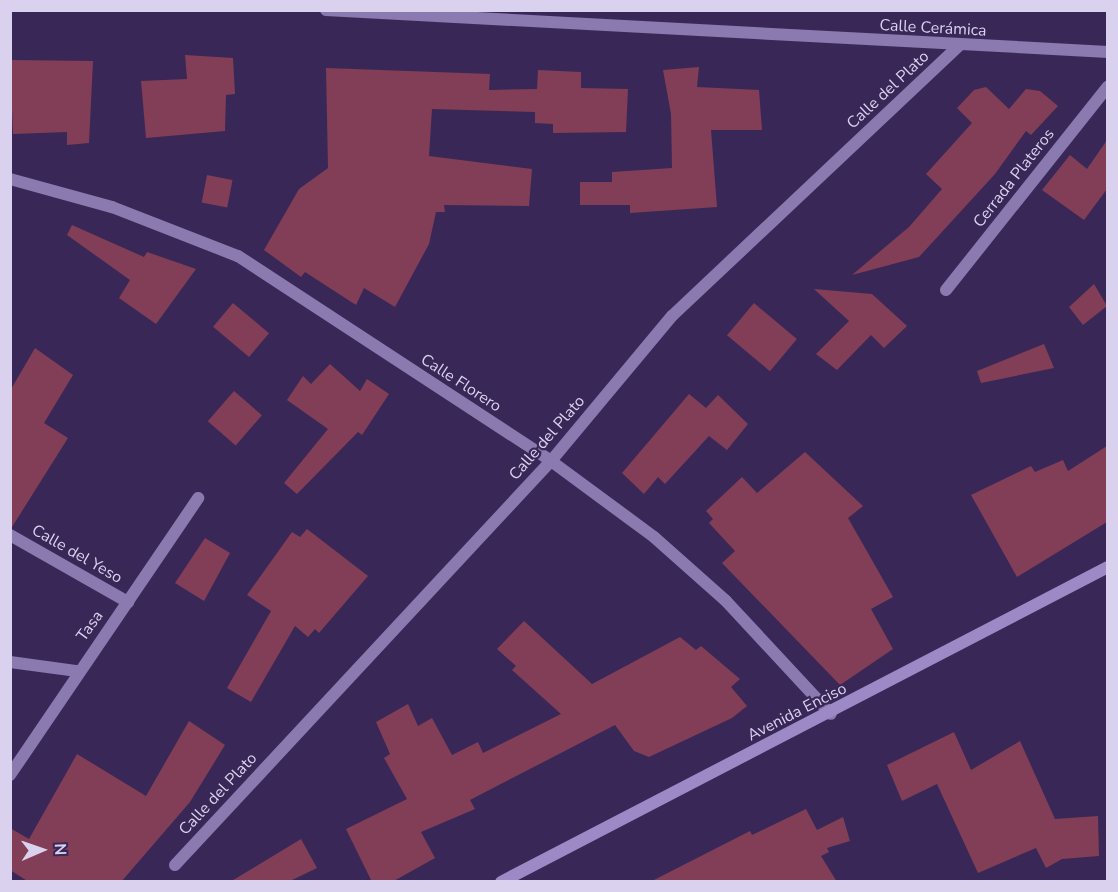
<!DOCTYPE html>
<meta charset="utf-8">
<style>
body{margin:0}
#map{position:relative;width:1118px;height:892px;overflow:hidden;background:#392857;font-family:"Nunito Sans",sans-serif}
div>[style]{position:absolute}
.building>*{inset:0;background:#813e56;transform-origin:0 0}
.minor>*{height:12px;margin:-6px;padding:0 6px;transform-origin:6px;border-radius:6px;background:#8b7ab0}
.secondary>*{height:12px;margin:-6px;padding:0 6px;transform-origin:6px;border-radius:6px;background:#9c89c6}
span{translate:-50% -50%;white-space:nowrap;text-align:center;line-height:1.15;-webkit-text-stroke:4.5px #392857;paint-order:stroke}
.street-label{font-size:16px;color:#dad1ef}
.frame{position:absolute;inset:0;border:12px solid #dad1ef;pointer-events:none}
.north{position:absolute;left:12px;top:820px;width:60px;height:60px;-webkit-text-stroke:4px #392857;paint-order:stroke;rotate:88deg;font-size:16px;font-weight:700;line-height:24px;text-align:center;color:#dad1ef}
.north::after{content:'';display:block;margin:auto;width:21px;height:27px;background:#dad1ef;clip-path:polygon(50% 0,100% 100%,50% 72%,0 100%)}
</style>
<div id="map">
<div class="building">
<i style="clip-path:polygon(185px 55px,233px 58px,235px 94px,226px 95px,225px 131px,146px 138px,141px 81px,187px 79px)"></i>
<i style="clip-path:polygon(10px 60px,93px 61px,89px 143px,67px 145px,67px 132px,13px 134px)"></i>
<i style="clip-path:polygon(699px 67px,697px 87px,759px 90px,762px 130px,711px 130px,717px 207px,630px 213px,630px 205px,580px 205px,580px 182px,612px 182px,612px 172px,672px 168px,671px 114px,663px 70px)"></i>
<i style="clip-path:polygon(326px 68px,490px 74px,489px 90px,537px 89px,538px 70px,581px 72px,581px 88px,628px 89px,626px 132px,553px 133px,553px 124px,535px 123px,535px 112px,432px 109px,429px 156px,532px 169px,529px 206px,444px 205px,445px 212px,436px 212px,429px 244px,395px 307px,364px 288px,356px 305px,305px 272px,301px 277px,264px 250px,299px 189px,328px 168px)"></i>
<i style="clip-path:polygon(986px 87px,1009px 109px,1026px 89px,1040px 91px,1058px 106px,1031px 135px,1026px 131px,995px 174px,919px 257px,852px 275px,909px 227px,942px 189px,926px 174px,972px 123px,957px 108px,974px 90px)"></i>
<i style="clip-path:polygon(1107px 140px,1107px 189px,1084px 220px,1042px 190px,1070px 155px,1087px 169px)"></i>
<i style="left:207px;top:175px;width:26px;height:28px;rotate:11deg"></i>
<i style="clip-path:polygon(72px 225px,144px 257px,147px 252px,196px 269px,156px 324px,119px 298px,130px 280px,67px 235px)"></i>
<i style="clip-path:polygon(1094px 284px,1107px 306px,1083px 325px,1069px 307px)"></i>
<i style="clip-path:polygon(814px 289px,872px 294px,907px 326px,884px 348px,871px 335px,837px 370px,816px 354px,849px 321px)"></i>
<i style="left:233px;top:303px;width:47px;height:31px;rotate:40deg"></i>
<i style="left:754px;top:303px;width:56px;height:42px;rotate:40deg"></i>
<i style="clip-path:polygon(1044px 344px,1054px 368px,981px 383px,977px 371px)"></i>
<i style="clip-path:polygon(35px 348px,73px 375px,44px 423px,68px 438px,12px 527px,10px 391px)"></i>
<i style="clip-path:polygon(330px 364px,360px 391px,367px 379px,389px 394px,362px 435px,358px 432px,297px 494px,284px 483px,328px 429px,287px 400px,303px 376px,311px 384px)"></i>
<i style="left:234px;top:391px;width:37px;height:40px;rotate:41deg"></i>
<i style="clip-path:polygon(689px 394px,706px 408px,718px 395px,748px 424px,727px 450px,709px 436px,665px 484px,658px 477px,644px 494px,622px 473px)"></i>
<i style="clip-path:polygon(1107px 446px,1107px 522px,1017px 577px,971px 495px,1031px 466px,1035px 472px,1063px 460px,1068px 471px)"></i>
<i style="clip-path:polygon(805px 452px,863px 506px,848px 518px,893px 597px,871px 609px,893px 649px,840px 685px,722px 563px,735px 551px,709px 523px,713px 519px,706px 511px,742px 477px,757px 493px)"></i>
<i style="clip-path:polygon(307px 529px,368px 576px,319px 633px,315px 629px,308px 637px,295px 626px,251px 702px,227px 688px,271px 611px,247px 595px,292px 532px,300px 537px)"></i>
<i style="clip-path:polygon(205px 538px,230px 553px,204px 601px,175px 583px)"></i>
<i style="clip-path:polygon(524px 621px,592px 684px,680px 637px,696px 650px,701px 646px,740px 679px,731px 687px,747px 706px,732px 718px,649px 757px,634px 751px,615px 725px,470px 800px,475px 809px,421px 832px,435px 858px,392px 882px,372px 882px,346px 829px,407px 799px,384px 758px,390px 754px,376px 722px,408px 704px,418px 726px,432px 718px,452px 755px,478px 742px,483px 753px,561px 714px,512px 670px,516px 666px,497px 649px)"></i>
<i style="clip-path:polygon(189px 721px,225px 745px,190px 802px,121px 882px,29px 882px,10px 870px,10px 828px,29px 839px,77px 754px,146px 796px)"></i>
<i style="clip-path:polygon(954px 732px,971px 770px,1020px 741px,1055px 819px,1098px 816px,1099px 856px,1062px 859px,1046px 868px,1036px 848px,978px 873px,937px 784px,902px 801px,887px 765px)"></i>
<i style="clip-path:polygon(806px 809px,817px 830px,843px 817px,850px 841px,827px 848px,829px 852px,821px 856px,837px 882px,650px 882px,750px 831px,752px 835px)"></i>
<i style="clip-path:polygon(301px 839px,317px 868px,288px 882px,230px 882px)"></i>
</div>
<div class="minor">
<i style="left:326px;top:10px;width:783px;rotate:3.07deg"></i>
<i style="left:10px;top:179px;width:106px;rotate:15.4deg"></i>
<i style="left:112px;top:207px;width:135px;rotate:21.3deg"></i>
<i style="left:238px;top:256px;width:374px;rotate:33.2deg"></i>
<i style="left:551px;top:461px;width:128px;rotate:36.4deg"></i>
<i style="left:654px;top:537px;width:96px;rotate:41.6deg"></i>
<i style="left:726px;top:601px;width:154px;rotate:47.1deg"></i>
<i style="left:946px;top:290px;width:260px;rotate:-51.5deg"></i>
<i style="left:10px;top:535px;width:136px;rotate:29.6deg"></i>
<i style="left:10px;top:662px;width:68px;rotate:7.7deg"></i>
<i style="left:10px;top:775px;width:335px;rotate:-55.8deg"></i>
<i style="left:175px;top:865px;width:552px;rotate:-47.06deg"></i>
<i style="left:551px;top:461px;width:189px;rotate:-50.2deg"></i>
<i style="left:672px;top:316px;width:394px;rotate:-43.3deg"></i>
</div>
<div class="secondary">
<i style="left:501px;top:882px;width:684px;rotate:-27.43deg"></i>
</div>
<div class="street-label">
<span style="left:933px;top:28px;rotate:3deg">Calle Cerámica</span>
<span style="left:888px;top:90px;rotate:-43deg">Calle del Plato</span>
<span style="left:1014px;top:178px;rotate:-52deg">Cerrada Plateros</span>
<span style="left:461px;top:383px;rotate:33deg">Calle Florero</span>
<span style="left:547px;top:438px;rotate:-49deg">Calle del Plato</span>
<span style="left:77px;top:554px;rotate:30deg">Calle del Yeso</span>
<span style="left:90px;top:626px;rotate:-54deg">Tasa</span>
<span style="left:797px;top:712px;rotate:-27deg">Avenida Enciso</span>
<span style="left:218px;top:794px;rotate:-47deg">Calle del Plato</span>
</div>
<div class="frame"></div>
<div class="north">N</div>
</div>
